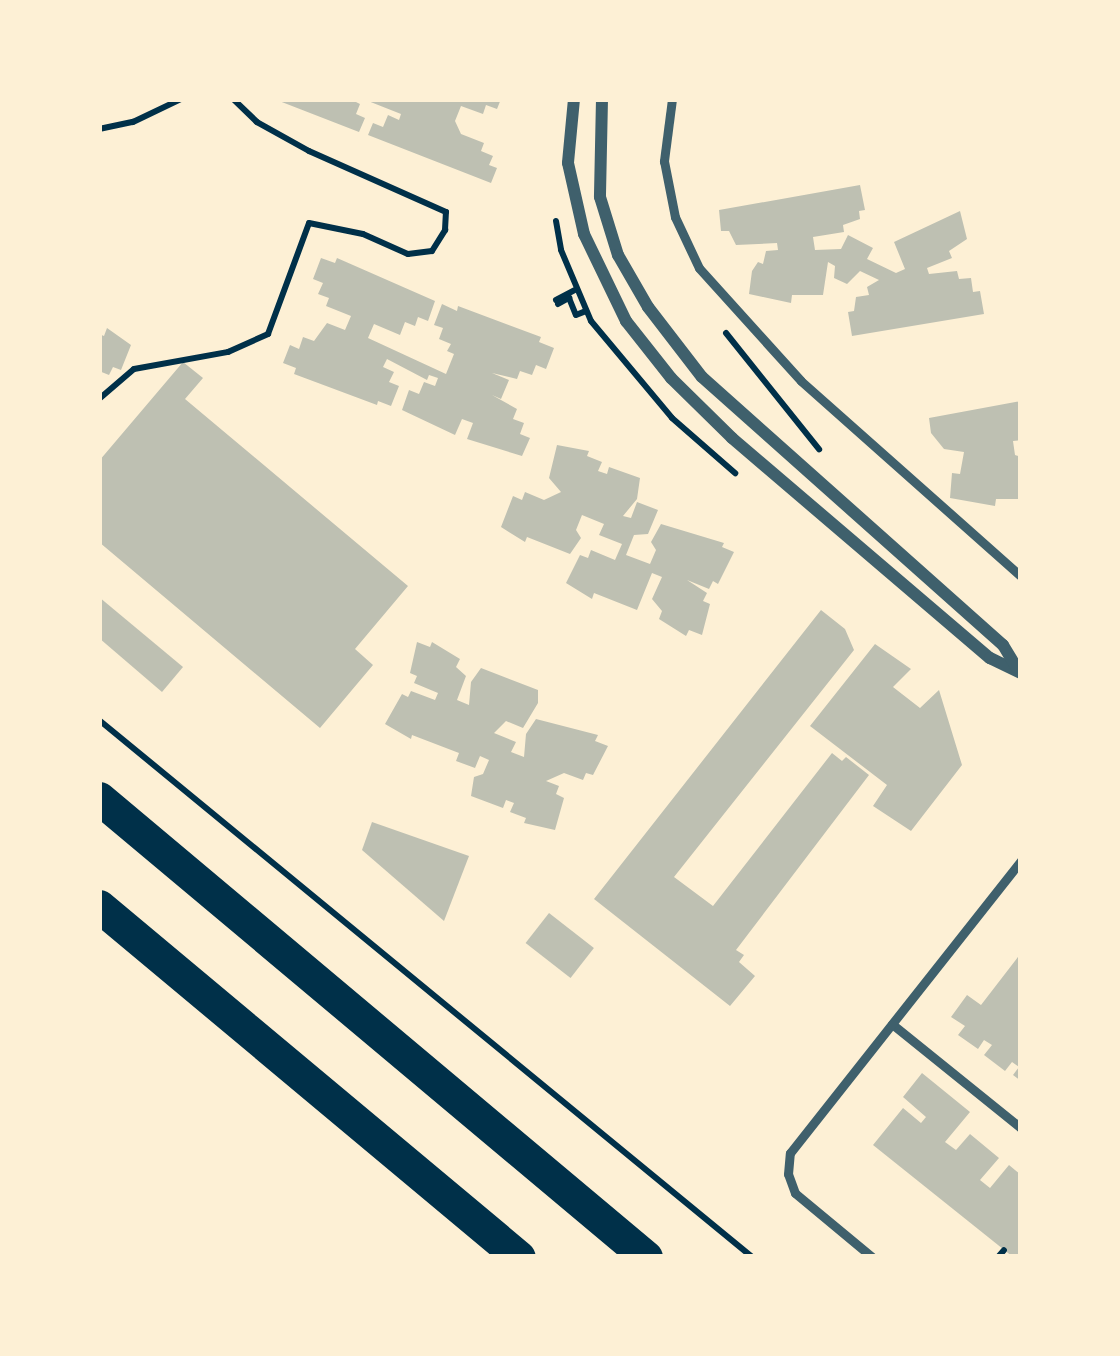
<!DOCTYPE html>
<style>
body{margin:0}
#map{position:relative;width:1120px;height:1356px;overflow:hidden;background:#fdf0d5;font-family:"Fira Sans Condensed",sans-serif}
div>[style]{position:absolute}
.building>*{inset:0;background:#bec0b2;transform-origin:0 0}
.path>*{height:6px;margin:-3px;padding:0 3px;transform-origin:3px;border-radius:3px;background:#003049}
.service>*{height:9px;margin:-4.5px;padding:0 4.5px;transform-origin:4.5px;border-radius:4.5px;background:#3f606c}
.minor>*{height:12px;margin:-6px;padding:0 6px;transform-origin:6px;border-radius:6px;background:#3f606c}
.motorway>*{height:33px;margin:-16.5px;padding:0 16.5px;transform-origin:16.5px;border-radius:16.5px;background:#003049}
span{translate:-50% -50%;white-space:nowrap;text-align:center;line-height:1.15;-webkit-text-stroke:12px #fdf0d5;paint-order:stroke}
.frame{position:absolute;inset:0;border:102px solid #fdf0d5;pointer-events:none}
</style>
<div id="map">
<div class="building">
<i style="clip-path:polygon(274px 99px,350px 99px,360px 104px,356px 114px,365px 118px,359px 132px)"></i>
<i style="clip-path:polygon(363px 99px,501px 99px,497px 109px,486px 105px,483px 114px,461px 106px,455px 121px,461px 134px,484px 143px,481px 151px,493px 156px,489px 165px,497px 168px,491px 183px,368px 135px,373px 123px,383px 127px,388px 115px,399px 120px,401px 114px)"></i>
<i style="clip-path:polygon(860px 185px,865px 210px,859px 211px,860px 219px,843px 225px,844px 232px,813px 237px,815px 250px,841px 249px,848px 235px,873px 248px,867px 259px,896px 273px,905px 269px,894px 242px,960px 211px,967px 239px,949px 251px,952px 258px,927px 268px,929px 274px,957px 271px,959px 279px,971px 278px,973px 292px,980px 291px,984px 314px,852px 336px,848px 312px,854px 311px,856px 297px,869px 295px,867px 287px,879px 280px,860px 271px,847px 284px,834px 278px,835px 266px,828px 262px,823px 295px,792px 295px,791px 303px,749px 294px,752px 271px,758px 262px,763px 264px,766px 251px,778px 250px,777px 243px,736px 245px,729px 231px,721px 231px,719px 210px)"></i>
<i style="clip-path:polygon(321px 258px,335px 263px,337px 258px,435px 301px,428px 321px,418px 317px,415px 326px,405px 322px,400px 335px,374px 324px,368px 338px,446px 374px,454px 354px,447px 351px,451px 344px,439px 339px,443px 328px,434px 325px,442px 304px,457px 311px,458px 306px,541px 337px,539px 342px,554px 348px,546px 369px,536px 365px,532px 375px,520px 371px,517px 379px,492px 373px,509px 380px,501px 399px,492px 395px,517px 409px,513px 419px,524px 423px,520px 434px,530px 438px,522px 456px,467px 439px,473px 423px,462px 419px,455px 435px,402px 410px,409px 390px,419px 394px,424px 382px,435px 386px,438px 378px,429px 375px,427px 380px,387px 359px,383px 367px,394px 372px,389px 382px,399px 386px,391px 406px,378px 401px,377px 405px,294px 374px,296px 368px,283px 363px,290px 345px,299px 349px,303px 337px,314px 341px,327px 323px,345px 330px,351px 316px,326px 306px,329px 298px,318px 294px,323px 283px,313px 279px)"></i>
<i style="clip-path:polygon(107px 328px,131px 345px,121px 370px,113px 367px,109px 375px,99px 371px,99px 334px,104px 336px)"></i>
<i style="clip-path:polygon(183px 362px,203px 378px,185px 399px,408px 586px,355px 649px,373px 665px,320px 728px,99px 542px,99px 461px)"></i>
<i style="clip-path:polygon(1021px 401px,1021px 440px,1013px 441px,1015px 455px,1021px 457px,1021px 499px,996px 499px,995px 506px,950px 498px,952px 473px,960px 474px,964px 452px,944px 449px,931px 433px,929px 418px)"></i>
<i style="clip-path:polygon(557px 445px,589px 451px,587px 456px,602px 462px,598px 471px,607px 474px,609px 467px,640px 478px,637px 499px,623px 516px,631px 518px,637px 502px,658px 510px,648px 534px,634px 535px,626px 555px,650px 564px,656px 550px,651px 542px,661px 524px,724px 543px,722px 547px,734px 552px,718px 584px,713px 581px,709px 589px,687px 580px,707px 593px,703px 601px,710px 604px,702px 635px,689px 630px,686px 636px,659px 619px,662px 611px,652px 599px,662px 577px,652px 573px,637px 610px,594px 593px,592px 599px,566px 583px,580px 555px,588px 558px,591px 550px,615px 560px,622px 544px,599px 535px,604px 524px,582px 515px,576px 530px,581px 538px,570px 554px,527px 537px,525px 542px,501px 527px,513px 496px,522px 500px,525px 492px,544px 500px,561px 492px,549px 478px)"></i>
<i style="clip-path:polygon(99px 597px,183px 667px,162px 692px,99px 638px)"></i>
<i style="clip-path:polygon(821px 610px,845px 629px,854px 650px,674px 877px,713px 906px,832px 753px,842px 761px,846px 757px,869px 775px,736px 950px,744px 955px,739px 962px,755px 976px,730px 1006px,594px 899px)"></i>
<i style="clip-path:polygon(417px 642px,430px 647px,432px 642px,460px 659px,456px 667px,466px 676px,457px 700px,469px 705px,471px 682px,481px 668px,538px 690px,538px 703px,523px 728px,506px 721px,494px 733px,516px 742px,511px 752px,524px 757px,526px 734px,536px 719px,598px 735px,595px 741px,608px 746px,593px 775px,586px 773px,583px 780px,564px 773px,546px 781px,559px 786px,556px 794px,564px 798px,555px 830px,524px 823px,526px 818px,510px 812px,514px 803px,506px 800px,503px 808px,471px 796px,474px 777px,483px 774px,489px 760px,480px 756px,475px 768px,456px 761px,459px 753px,412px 735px,411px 739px,385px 724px,402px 694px,408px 697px,411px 691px,435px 700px,438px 693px,414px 683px,417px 676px,410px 673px)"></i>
<i style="clip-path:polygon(875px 644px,911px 669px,893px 687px,920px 708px,939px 690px,962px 765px,911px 831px,873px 806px,887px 785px,810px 726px)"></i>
<i style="clip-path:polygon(372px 822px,469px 856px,444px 921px,362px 850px)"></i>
<i style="left:549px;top:913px;width:57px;height:38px;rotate:38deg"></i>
<i style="clip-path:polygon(1021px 953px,1021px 1081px,1013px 1075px,1019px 1067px,1012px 1062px,1005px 1071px,984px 1055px,992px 1045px,984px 1040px,978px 1049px,958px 1035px,965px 1026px,951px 1017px,967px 995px,981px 1005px)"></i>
<i style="clip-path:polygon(922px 1073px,970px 1112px,945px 1142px,956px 1150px,970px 1134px,999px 1158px,980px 1180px,990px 1188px,1009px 1165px,1021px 1175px,1021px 1257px,1013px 1257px,873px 1145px,903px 1108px,921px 1123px,926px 1117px,903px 1097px)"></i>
</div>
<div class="path">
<i style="left:99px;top:129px;width:35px;rotate:-12deg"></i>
<i style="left:133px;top:122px;width:53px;rotate:-25.6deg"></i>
<i style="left:556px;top:221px;width:29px;rotate:80deg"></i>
<i style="left:561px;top:250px;width:77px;rotate:67.1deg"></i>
<i style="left:591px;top:321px;width:126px;rotate:50.1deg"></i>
<i style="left:672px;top:418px;width:84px;rotate:41.1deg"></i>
<i style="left:556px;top:300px;width:21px;rotate:-28deg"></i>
<i style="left:558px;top:304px;width:13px;rotate:-29deg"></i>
<i style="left:569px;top:298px;width:18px;rotate:68deg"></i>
<i style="left:576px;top:315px;width:11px;rotate:-22deg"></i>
<i style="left:726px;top:333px;width:149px;rotate:51.3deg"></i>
<i style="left:99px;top:399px;width:46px;rotate:-40.6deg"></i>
<i style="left:134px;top:369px;width:96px;rotate:-10.3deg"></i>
<i style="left:228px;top:352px;width:44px;rotate:-24.2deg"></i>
<i style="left:268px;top:334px;width:118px;rotate:-69.7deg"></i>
<i style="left:309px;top:223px;width:55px;rotate:11.5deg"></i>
<i style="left:363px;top:234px;width:49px;rotate:24deg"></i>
<i style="left:408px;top:254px;width:24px;rotate:-7deg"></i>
<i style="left:432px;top:251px;width:25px;rotate:-58deg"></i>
<i style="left:445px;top:230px;width:18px;rotate:-87deg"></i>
<i style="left:446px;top:212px;width:150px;rotate:-156deg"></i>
<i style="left:309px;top:151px;width:60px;rotate:-150.9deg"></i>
<i style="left:257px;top:122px;width:33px;rotate:-136deg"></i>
<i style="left:99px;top:720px;width:845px;rotate:39.43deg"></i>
<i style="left:998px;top:1257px;width:9px;rotate:-49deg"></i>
</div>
<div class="service">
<i style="left:672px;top:99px;width:63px;rotate:97.4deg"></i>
<i style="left:664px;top:161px;width:57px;rotate:78.9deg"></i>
<i style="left:675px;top:217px;width:56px;rotate:64.8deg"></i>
<i style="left:699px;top:268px;width:152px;rotate:47.9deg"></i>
<i style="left:801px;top:381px;width:294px;rotate:41.6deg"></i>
<i style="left:892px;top:1024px;width:166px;rotate:38.9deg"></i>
<i style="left:872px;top:1257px;width:100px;rotate:-140.3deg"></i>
<i style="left:795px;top:1193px;width:20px;rotate:-110deg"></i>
<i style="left:788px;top:1174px;width:21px;rotate:-85deg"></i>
<i style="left:790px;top:1153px;width:373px;rotate:-51.7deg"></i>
</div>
<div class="minor">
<i style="left:574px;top:99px;width:64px;rotate:95.4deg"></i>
<i style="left:568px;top:163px;width:73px;rotate:77.3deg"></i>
<i style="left:584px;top:234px;width:97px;rotate:64.2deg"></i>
<i style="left:626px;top:321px;width:73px;rotate:51.7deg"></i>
<i style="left:671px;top:378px;width:86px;rotate:44.5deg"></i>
<i style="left:732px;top:438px;width:339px;rotate:40.5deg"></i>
<i style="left:990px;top:658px;width:34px;rotate:26deg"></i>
<i style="left:602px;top:99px;width:98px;rotate:91.2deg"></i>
<i style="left:600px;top:197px;width:61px;rotate:72.8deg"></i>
<i style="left:618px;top:255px;width:60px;rotate:60deg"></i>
<i style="left:648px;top:307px;width:88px;rotate:52.4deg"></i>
<i style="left:702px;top:377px;width:403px;rotate:41.7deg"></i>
<i style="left:1003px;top:645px;width:26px;rotate:59deg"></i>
</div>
<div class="motorway">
<i style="left:99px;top:798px;width:714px;rotate:40deg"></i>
<i style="left:99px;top:906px;width:547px;rotate:39.89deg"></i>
</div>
<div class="frame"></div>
</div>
